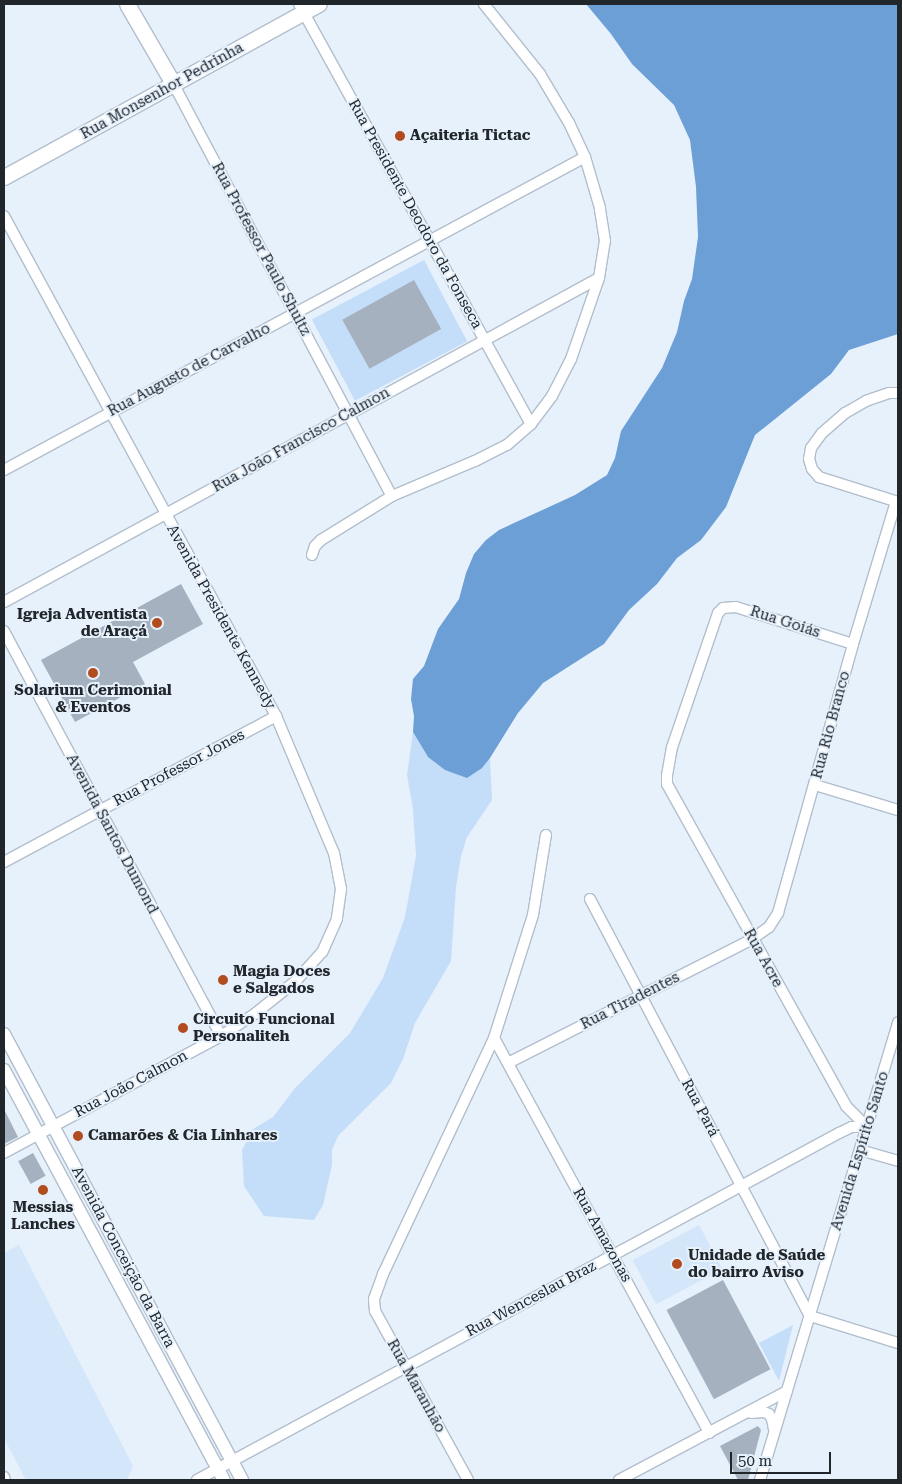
<!DOCTYPE html>
<meta charset="utf-8">
<style>
body{margin:0}
#map{position:relative;width:902px;height:1484px;overflow:hidden;background:#e6f1fc;font-family:"Roboto Serif",serif}
div>[style]{position:absolute}
.built>*{inset:0;background:#d4e6fa;transform-origin:0 0}
.green>*{inset:0;background:#c4ddf9;transform-origin:0 0}
.water>*{inset:0;background:#6d9fd7}
.building>*{inset:0;background:#a5b1bf;transform-origin:0 0}
.roads{filter:drop-shadow(1px 0 #b2becc) drop-shadow(-1px 0 #b2becc) drop-shadow(0 1px #b2becc) drop-shadow(0 -1px #b2becc)}
.minor>*{height:10px;margin:-5px;padding:0 5px;transform-origin:5px;border-radius:5px;background:#fff}
.tertiary>*{height:12px;margin:-6px;padding:0 6px;transform-origin:6px;border-radius:6px;background:#fff}
.secondary>*{height:15px;margin:-7.5px;padding:0 7.5px;transform-origin:7.5px;border-radius:7.5px;background:#fff}
.dots>*{width:14px;height:14px;translate:-50% -50%;box-sizing:border-box;border:2px solid #e6f1fc;border-radius:50%}
span{translate:-50% -50%;white-space:nowrap;text-align:center;line-height:1.15;-webkit-text-stroke:4px #e6f1fc;paint-order:stroke}
.street-label{font-size:15px;color:#21262b}
.poi-label{font-size:15px;color:#21262b;font-weight:700}
.left{translate:0 -50%;text-align:left}
.right{translate:-100% -50%;text-align:right}
.frame{position:absolute;inset:0;border:5px solid #21262b;pointer-events:none}
.scale{position:absolute;left:730px;top:1452px;width:101px;height:22px;box-sizing:border-box;border:2px solid #21262b;border-top:0;padding-left:6px;font-size:15px;line-height:18px;white-space:nowrap;color:#21262b;-webkit-text-stroke:4px #e6f1fc;paint-order:stroke}
</style>
<div id="map">
<div class="built">
<i style="left:699px;top:1225px;width:50px;height:75px;rotate:62deg"></i>
<i style="clip-path:polygon(19px 1245px,133px 1466px,127px 1480px,26px 1480px,4px 1438px,4px 1253px)"></i>
</div>
<div class="green">
<i style="left:424px;top:260px;width:92px;height:127px;rotate:62deg"></i>
<i style="clip-path:polygon(413px 732px,428px 757px,482px 768px,490px 758px,492px 800px,467px 837px,461px 856px,456px 887px,451px 961px,415px 1023px,403px 1059px,391px 1083px,338px 1136px,332px 1150px,332px 1165px,323px 1205px,314px 1220px,264px 1216px,244px 1186px,242px 1150px,253px 1129px,273px 1117px,296px 1087px,350px 1033px,383px 978px,405px 917px,416px 856px,413px 809px,407px 775px)"></i>
<i style="clip-path:polygon(793px 1325px,779px 1381px,759px 1343px)"></i>
</div>
<div class="water">
<i style="clip-path:polygon(586px 4px,898px 4px,898px 334px,849px 350px,831px 374px,755px 435px,726px 507px,701px 540px,677px 558px,657px 584px,629px 610px,604px 644px,543px 683px,518px 713px,490px 758px,482px 768px,467px 778px,445px 770px,428px 757px,413px 732px,414px 716px,411px 699px,413px 679px,424px 666px,438px 629px,459px 599px,466px 573px,474px 554px,486px 540px,499px 530px,575px 495px,607px 475px,615px 458px,621px 431px,662px 368px,677px 332px,684px 301px,692px 279px,698px 237px,696px 187px,690px 140px,674px 105px,632px 64px,611px 34px)"></i>
</div>
<div class="building">
<i style="left:414px;top:280px;width:56px;height:82px;rotate:61deg"></i>
<i style="clip-path:polygon(181px 584px,203px 624px,133px 662px,145px 684px,75px 722px,41px 660px)"></i>
<i style="clip-path:polygon(4px 1109px,18px 1137px,4px 1144px)"></i>
<i style="left:33px;top:1153px;width:26px;height:17px;rotate:61deg"></i>
<i style="left:723px;top:1280px;width:101px;height:64px;rotate:62deg"></i>
<i style="clip-path:polygon(758px 1426px,761px 1430px,748px 1480px,738px 1480px,720px 1446px)"></i>
</div>
<div class="roads">
<div class="minor">
<i style="left:299px;top:4px;width:480px;rotate:61.1deg"></i>
<i style="left:174px;top:85px;width:465px;rotate:62.1deg"></i>
<i style="left:4px;top:216px;width:569px;rotate:61.45deg"></i>
<i style="left:276px;top:716px;width:149px;rotate:67.1deg"></i>
<i style="left:334px;top:853px;width:37px;rotate:79deg"></i>
<i style="left:341px;top:889px;width:30px;rotate:98deg"></i>
<i style="left:337px;top:919px;width:36px;rotate:114deg"></i>
<i style="left:322px;top:952px;width:38px;rotate:132deg"></i>
<i style="left:297px;top:980px;width:53px;rotate:141.2deg"></i>
<i style="left:256px;top:1013px;width:42px;rotate:146.7deg"></i>
<i style="left:221px;top:1036px;width:247px;rotate:151.7deg"></i>
<i style="left:898px;top:393px;width:9px;rotate:180deg"></i>
<i style="left:889px;top:393px;width:24px;rotate:161deg"></i>
<i style="left:866px;top:401px;width:24px;rotate:150deg"></i>
<i style="left:845px;top:413px;width:30px;rotate:139deg"></i>
<i style="left:822px;top:433px;width:19px;rotate:126deg"></i>
<i style="left:811px;top:448px;width:11px;rotate:100deg"></i>
<i style="left:809px;top:459px;width:10px;rotate:73deg"></i>
<i style="left:812px;top:469px;width:11px;rotate:49deg"></i>
<i style="left:819px;top:477px;width:83px;rotate:17.6deg"></i>
<i style="left:4px;top:470px;width:660px;rotate:-28.31deg"></i>
<i style="left:312px;top:555px;width:9px;rotate:-72deg"></i>
<i style="left:315px;top:546px;width:8px;rotate:-45deg"></i>
<i style="left:321px;top:540px;width:84px;rotate:-31.8deg"></i>
<i style="left:392px;top:496px;width:90px;rotate:-22.9deg"></i>
<i style="left:475px;top:461px;width:36px;rotate:-27deg"></i>
<i style="left:507px;top:445px;width:32px;rotate:-41deg"></i>
<i style="left:531px;top:424px;width:35px;rotate:-53deg"></i>
<i style="left:552px;top:396px;width:42px;rotate:-62.8deg"></i>
<i style="left:571px;top:359px;width:86px;rotate:-70.9deg"></i>
<i style="left:599px;top:278px;width:37px;rotate:-81deg"></i>
<i style="left:605px;top:241px;width:33px;rotate:-99deg"></i>
<i style="left:600px;top:208px;width:53px;rotate:-106.4deg"></i>
<i style="left:585px;top:157px;width:38px;rotate:-115deg"></i>
<i style="left:569px;top:123px;width:57px;rotate:-120.6deg"></i>
<i style="left:540px;top:74px;width:90px;rotate:-128.7deg"></i>
<i style="left:4px;top:602px;width:677px;rotate:-28.57deg"></i>
<i style="left:4px;top:631px;width:459px;rotate:61.8deg"></i>
<i style="left:853px;top:644px;width:123px;rotate:-162.5deg"></i>
<i style="left:736px;top:607px;width:13px;rotate:176deg"></i>
<i style="left:723px;top:608px;width:7px;rotate:135deg"></i>
<i style="left:718px;top:613px;width:142px;rotate:108.9deg"></i>
<i style="left:672px;top:747px;width:29px;rotate:100deg"></i>
<i style="left:667px;top:776px;width:8px;rotate:90deg"></i>
<i style="left:667px;top:784px;width:368px;rotate:60.9deg"></i>
<i style="left:846px;top:1106px;width:30px;rotate:45deg"></i>
<i style="left:815px;top:785px;width:87px;rotate:16.8deg"></i>
<i style="left:4px;top:862px;width:309px;rotate:-28.2deg"></i>
<i style="left:590px;top:899px;width:471px;rotate:62.2deg"></i>
<i style="left:810px;top:1316px;width:92px;rotate:17.1deg"></i>
<i style="left:494px;top:1038px;width:450px;rotate:61.4deg"></i>
<i style="left:508px;top:1063px;width:274px;rotate:-26.9deg"></i>
<i style="left:752px;top:939px;width:21px;rotate:-35deg"></i>
<i style="left:769px;top:927px;width:17px;rotate:-57deg"></i>
<i style="left:778px;top:913px;width:279px;rotate:-74.4deg"></i>
<i style="left:853px;top:644px;width:148px;rotate:-73.2deg"></i>
<i style="left:860px;top:1150px;width:40px;rotate:16deg"></i>
<i style="left:751px;top:1413px;width:12px;rotate:-5deg"></i>
<i style="left:763px;top:1412px;width:6px;rotate:18deg"></i>
<i style="left:769px;top:1414px;width:6px;rotate:59deg"></i>
<i style="left:772px;top:1419px;width:10px;rotate:79deg"></i>
<i style="left:4px;top:1477px;width:3px;rotate:72deg"></i>
<i style="left:197px;top:1480px;width:730px;rotate:-28.39deg"></i>
<i style="left:839px;top:1133px;width:14px;rotate:-25deg"></i>
<i style="left:852px;top:1127px;width:15px"></i>
<i style="left:468px;top:1480px;width:193px;rotate:-118.8deg"></i>
<i style="left:375px;top:1311px;width:12px;rotate:-95deg"></i>
<i style="left:374px;top:1299px;width:27px;rotate:-70deg"></i>
<i style="left:383px;top:1274px;width:261px;rotate:-64.8deg"></i>
<i style="left:494px;top:1038px;width:129px;rotate:-72.4deg"></i>
<i style="left:533px;top:915px;width:81px;rotate:-80.8deg"></i>
<i style="left:619px;top:1480px;width:190px;rotate:-27.9deg"></i>
<i style="left:760px;top:1480px;width:478px;rotate:-73.2deg"></i>
</div>
<div class="tertiary">
<i style="left:4px;top:1034px;width:506px;rotate:61.91deg"></i>
<i style="left:4px;top:1070px;width:465px;rotate:61.8deg"></i>
</div>
<div class="secondary">
<i style="left:127px;top:4px;width:94px;rotate:59.9deg"></i>
<i style="left:4px;top:177px;width:359px;rotate:-28.8deg"></i>
</div>
</div>
<div class="dots">
<i style="left:400px;top:136px;background:#b14c1f"></i>
<i style="left:157px;top:623px;background:#b14c1f"></i>
<i style="left:93px;top:673px;background:#b14c1f"></i>
<i style="left:223px;top:980px;background:#b14c1f"></i>
<i style="left:183px;top:1028px;background:#b14c1f"></i>
<i style="left:78px;top:1136px;background:#b14c1f"></i>
<i style="left:43px;top:1190px;background:#b14c1f"></i>
<i style="left:677px;top:1264px;background:#b14c1f"></i>
</div>
<div class="street-label">
<span style="left:162px;top:91px;rotate:-29deg">Rua Monsenhor Pedrinha</span>
<span style="left:415px;top:214px;rotate:61deg">Rua Presidente Deodoro da Fonseca</span>
<span style="left:261px;top:249px;rotate:62deg">Rua Professor Paulo Shultz</span>
<span style="left:189px;top:370px;rotate:-28deg">Rua Augusto de Carvalho</span>
<span style="left:301px;top:440px;rotate:-29deg">Rua João Francisco Calmon</span>
<span style="left:221px;top:617px;rotate:61deg">Avenida Presidente Kennedy</span>
<span style="left:785px;top:622px;rotate:18deg">Rua Goiás</span>
<span style="left:831px;top:725px;rotate:-75deg">Rua Rio Branco</span>
<span style="left:179px;top:768px;rotate:-28deg">Rua Professor Jones</span>
<span style="left:112px;top:834px;rotate:62deg">Avenida Santos Dumond</span>
<span style="left:763px;top:958px;rotate:61deg">Rua Acre</span>
<span style="left:630px;top:1001px;rotate:-27deg">Rua Tiradentes</span>
<span style="left:131px;top:1084px;rotate:-28deg">Rua João Calmon</span>
<span style="left:700px;top:1108px;rotate:62deg">Rua Pará</span>
<span style="left:860px;top:1151px;rotate:-73deg">Avenida Espírito Santo</span>
<span style="left:602px;top:1235px;rotate:61deg">Rua Amazonas</span>
<span style="left:123px;top:1257px;rotate:62deg">Avenida Conceição da Barra</span>
<span style="left:531px;top:1299px;rotate:-28deg">Rua Wenceslau Braz</span>
<span style="left:416px;top:1386px;rotate:61deg">Rua Maranhão</span>
</div>
<div class="poi-label">
<span class="left" style="left:410px;top:136px">Açaiteria Tictac</span>
<span class="right" style="left:147px;top:623px">Igreja Adventista<br>de Araçá</span>
<span style="left:93px;top:699px">Solarium Cerimonial<br>&amp; Eventos</span>
<span class="left" style="left:233px;top:980px">Magia Doces<br>e Salgados</span>
<span class="left" style="left:193px;top:1028px">Circuito Funcional<br>Personaliteh</span>
<span class="left" style="left:88px;top:1136px">Camarões &amp; Cia Linhares</span>
<span style="left:43px;top:1216px">Messias<br>Lanches</span>
<span class="left" style="left:688px;top:1264px">Unidade de Saúde<br>do bairro Aviso</span>
</div>
<div class="frame"></div>
<div class="scale">50 m</div>
</div>
